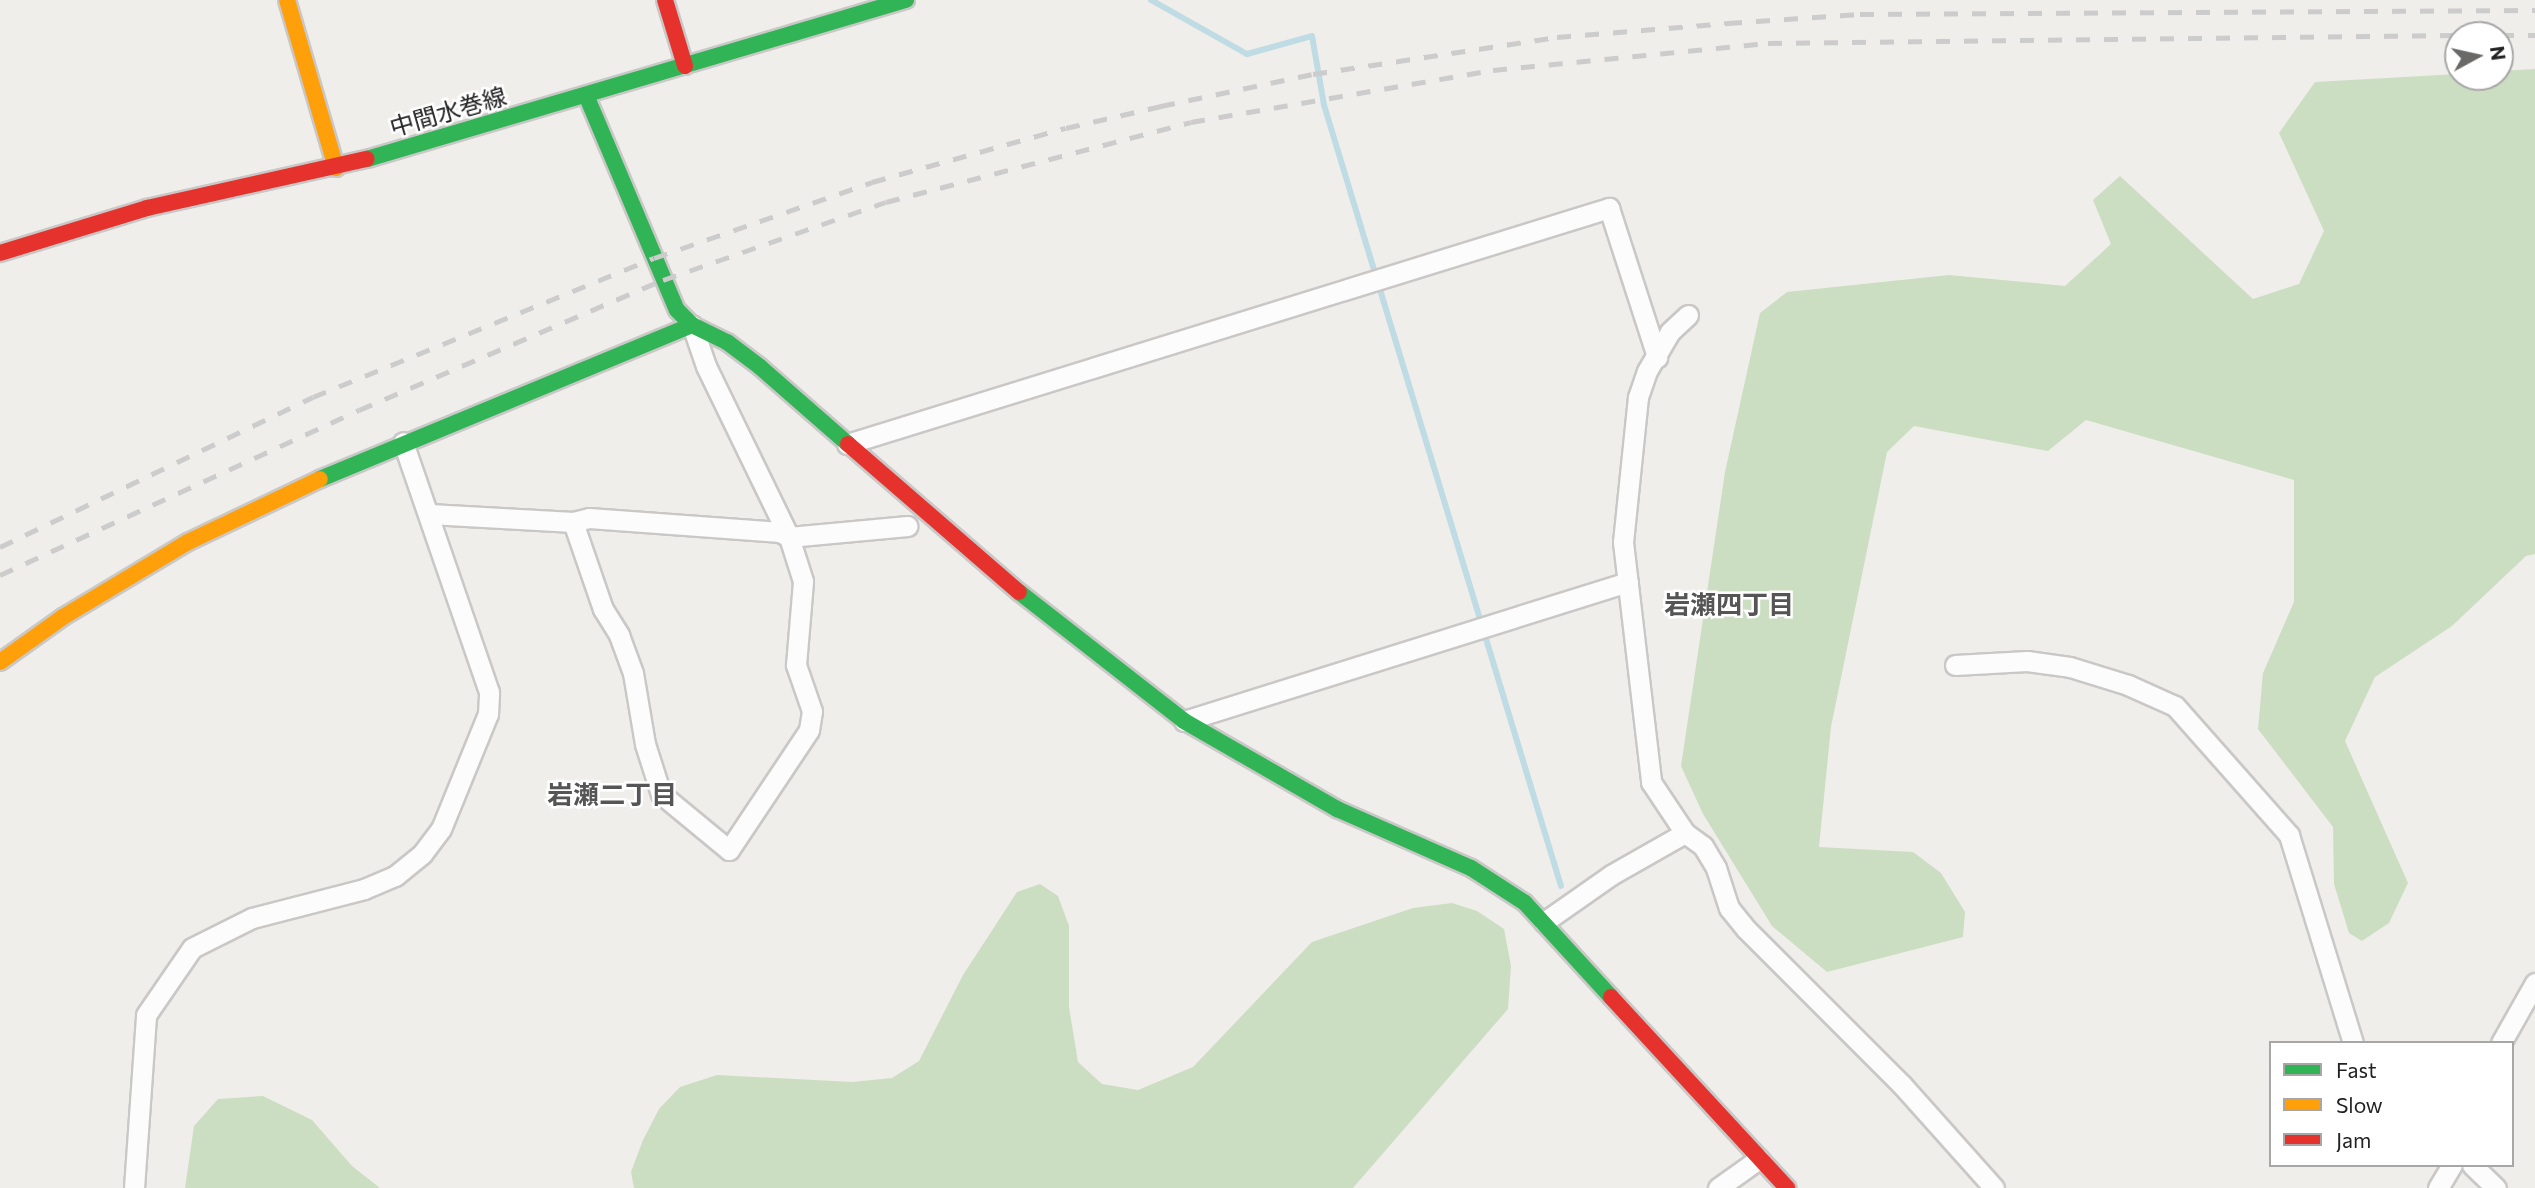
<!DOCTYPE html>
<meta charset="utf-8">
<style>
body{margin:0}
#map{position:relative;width:2535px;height:1188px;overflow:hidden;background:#f0eeeb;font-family:Commissioner,"Noto Sans JP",sans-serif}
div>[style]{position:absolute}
.forest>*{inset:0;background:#cbdec1}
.stream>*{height:6px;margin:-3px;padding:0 3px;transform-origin:3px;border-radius:3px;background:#bfdbe3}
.roads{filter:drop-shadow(2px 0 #c9c8c7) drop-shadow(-2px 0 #c9c8c7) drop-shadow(0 2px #c9c8c7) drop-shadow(0 -2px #c9c8c7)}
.street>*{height:19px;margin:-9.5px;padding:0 9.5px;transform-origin:9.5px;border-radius:9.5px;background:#fdfcfc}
.fast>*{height:16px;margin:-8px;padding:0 8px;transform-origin:8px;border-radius:8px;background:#30b455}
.slow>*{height:16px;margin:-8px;padding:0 8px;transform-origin:8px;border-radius:8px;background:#ff9f0a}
.jam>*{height:16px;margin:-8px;padding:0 8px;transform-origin:8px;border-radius:8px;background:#e5322d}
.rail>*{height:5px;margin-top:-2.5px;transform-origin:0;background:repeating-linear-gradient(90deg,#ccc 0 14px,transparent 0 28px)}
span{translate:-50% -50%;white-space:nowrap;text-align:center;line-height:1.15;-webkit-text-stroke:5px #fff;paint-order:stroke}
.street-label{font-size:24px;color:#222}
.neighbourhood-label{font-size:26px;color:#555;font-weight:700}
.legend{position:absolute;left:2269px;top:1041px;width:245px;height:126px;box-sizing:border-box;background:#fff;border:2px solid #a7a7a7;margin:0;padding:9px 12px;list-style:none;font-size:21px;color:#222}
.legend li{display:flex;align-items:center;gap:14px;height:35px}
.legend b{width:35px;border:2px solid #a7a7a7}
.north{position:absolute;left:2444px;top:21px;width:70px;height:70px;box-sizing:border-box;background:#fff;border:2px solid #a7a7a7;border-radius:50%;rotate:82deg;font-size:19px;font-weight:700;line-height:28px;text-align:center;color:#222}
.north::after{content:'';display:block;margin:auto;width:24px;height:32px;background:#6a6968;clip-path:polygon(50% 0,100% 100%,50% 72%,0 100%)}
</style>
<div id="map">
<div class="forest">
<i style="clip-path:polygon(2535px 69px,2535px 554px,2526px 556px,2452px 626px,2375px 677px,2345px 741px,2408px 883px,2389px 923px,2362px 941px,2349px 933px,2334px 884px,2333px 827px,2258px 729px,2263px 673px,2294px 602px,2294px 480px,2086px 420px,2048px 451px,1914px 426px,1887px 452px,1831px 727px,1819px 847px,1913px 852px,1941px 873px,1965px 912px,1963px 937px,1827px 972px,1772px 926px,1703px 814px,1681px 766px,1725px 472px,1760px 313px,1787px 292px,1949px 275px,2065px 286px,2111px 244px,2093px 200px,2120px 176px,2253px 299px,2299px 284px,2324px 231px,2279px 133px,2315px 82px,2458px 74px,2500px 77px,2500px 71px)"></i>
<i style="clip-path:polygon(1040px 884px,1058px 896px,1069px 926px,1069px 1007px,1078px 1062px,1102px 1084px,1138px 1090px,1193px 1067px,1312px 942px,1413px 908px,1452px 903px,1477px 911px,1504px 929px,1511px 966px,1508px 1009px,1353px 1188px,634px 1188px,631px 1172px,643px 1140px,659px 1109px,680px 1087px,717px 1075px,852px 1082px,892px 1078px,919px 1061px,963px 975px,1017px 892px)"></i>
<i style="clip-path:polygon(263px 1096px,312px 1120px,352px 1166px,380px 1188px,185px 1188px,194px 1126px,218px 1099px)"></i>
</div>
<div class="stream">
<i style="left:1151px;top:0;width:110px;rotate:29.4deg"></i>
<i style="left:1247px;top:54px;width:67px;rotate:-15.5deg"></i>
<i style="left:1312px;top:36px;width:70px;rotate:80.1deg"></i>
<i style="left:1324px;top:105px;width:816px;rotate:73.12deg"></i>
</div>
<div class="roads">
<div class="street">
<i style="left:1688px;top:315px;width:25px;rotate:137deg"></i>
<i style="left:1670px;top:332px;width:45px;rotate:120.5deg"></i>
<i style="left:1647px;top:371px;width:28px;rotate:109deg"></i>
<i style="left:1638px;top:397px;width:146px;rotate:95.9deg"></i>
<i style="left:1623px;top:542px;width:242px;rotate:83.3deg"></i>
<i style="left:1651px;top:782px;width:61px;rotate:56.3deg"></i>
<i style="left:1685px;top:833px;width:22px;rotate:36deg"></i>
<i style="left:1703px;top:846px;width:26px;rotate:59deg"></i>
<i style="left:1716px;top:868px;width:42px;rotate:72deg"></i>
<i style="left:1729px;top:908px;width:27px;rotate:51deg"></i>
<i style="left:1746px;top:929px;width:221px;rotate:45deg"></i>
<i style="left:1902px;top:1085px;width:138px;rotate:48.2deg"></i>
<i style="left:847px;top:444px;width:798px;rotate:-17.21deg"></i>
<i style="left:1609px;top:208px;width:157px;rotate:72.1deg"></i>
<i style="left:430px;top:514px;width:143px;rotate:3.2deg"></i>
<i style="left:573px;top:522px;width:92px;rotate:71deg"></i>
<i style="left:603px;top:609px;width:31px;rotate:58deg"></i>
<i style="left:619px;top:635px;width:40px;rotate:69.8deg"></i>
<i style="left:633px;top:673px;width:72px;rotate:80.4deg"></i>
<i style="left:645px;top:744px;width:52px;rotate:72.3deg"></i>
<i style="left:661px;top:794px;width:88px;rotate:39.5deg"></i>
<i style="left:729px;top:850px;width:144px;rotate:-56.3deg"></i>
<i style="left:809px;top:730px;width:19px;rotate:-81deg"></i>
<i style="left:812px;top:711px;width:49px;rotate:-109.2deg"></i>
<i style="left:796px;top:665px;width:84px;rotate:-85.2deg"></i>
<i style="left:803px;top:581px;width:46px;rotate:-107.7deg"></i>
<i style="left:789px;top:537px;width:190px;rotate:-115.9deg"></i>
<i style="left:706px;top:366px;width:43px;rotate:-108.9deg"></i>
<i style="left:573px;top:522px;width:16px;rotate:-14deg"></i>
<i style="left:589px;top:518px;width:192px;rotate:4.2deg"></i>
<i style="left:780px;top:532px;width:10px;rotate:29deg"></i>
<i style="left:789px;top:537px;width:119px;rotate:-5.3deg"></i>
<i style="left:1955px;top:665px;width:72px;rotate:-3.2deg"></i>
<i style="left:2027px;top:661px;width:43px;rotate:7.9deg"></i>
<i style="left:2070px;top:667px;width:61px;rotate:17.2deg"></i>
<i style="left:2128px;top:685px;width:51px;rotate:24.1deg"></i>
<i style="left:2175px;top:706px;width:172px;rotate:48.5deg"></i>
<i style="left:2289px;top:835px;width:218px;rotate:72.9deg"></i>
<i style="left:1184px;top:721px;width:465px;rotate:-17.4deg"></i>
<i style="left:1544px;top:922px;width:82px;rotate:-35deg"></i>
<i style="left:1611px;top:875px;width:85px;rotate:-29.6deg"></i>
<i style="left:2501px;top:1043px;width:69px;rotate:-60.5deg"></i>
<i style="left:2472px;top:1165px;width:33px;rotate:44deg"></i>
<i style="left:134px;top:1188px;width:173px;rotate:-86deg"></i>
<i style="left:146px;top:1015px;width:81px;rotate:-55.5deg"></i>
<i style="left:192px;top:948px;width:67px;rotate:-26.6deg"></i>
<i style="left:252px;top:918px;width:116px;rotate:-14.5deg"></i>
<i style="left:364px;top:889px;width:34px;rotate:-23deg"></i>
<i style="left:395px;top:876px;width:35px;rotate:-39deg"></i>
<i style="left:422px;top:854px;width:31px;rotate:-53deg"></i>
<i style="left:441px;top:829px;width:124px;rotate:-67.8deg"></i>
<i style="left:488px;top:714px;width:22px;rotate:-87deg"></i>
<i style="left:489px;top:692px;width:264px;rotate:-109deg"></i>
<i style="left:1718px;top:1188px;width:50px;rotate:-35.3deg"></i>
<i style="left:2438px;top:1188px;width:27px;rotate:-59deg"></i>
</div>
<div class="fast">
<i style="left:586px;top:95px;width:233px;rotate:67.1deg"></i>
<i style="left:677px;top:310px;width:21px;rotate:45deg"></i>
<i style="left:692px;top:325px;width:39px;rotate:26deg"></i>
<i style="left:727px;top:342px;width:41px;rotate:37.1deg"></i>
<i style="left:760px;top:367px;width:117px;rotate:41.2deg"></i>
<i style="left:367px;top:159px;width:562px;rotate:-16.44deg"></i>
<i style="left:320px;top:479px;width:403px;rotate:-22.5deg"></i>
<i style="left:1019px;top:592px;width:209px;rotate:38deg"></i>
<i style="left:1184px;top:721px;width:177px;rotate:29.9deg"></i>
<i style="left:1337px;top:809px;width:146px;rotate:23.8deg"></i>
<i style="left:1471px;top:868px;width:64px;rotate:32.9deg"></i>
<i style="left:1525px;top:903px;width:127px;rotate:47.5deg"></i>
</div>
<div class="slow">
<i style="left:287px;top:0;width:175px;rotate:73.7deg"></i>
<i style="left:0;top:662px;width:77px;rotate:-35.5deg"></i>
<i style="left:63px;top:617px;width:146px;rotate:-31deg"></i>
<i style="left:188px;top:542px;width:146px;rotate:-25.5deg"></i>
</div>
<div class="jam">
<i style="left:665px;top:0;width:69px;rotate:73.1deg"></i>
<i style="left:0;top:253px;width:154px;rotate:-17deg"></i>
<i style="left:147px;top:208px;width:225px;rotate:-12.6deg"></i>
<i style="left:848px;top:444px;width:226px;rotate:40.9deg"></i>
<i style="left:1611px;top:997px;width:260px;rotate:47.3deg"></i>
</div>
</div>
<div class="rail">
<i style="left:2500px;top:35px;width:35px"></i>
<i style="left:0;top:547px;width:347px;rotate:-25.6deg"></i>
<i style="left:313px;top:397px;width:368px;rotate:-22.2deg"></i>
<i style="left:654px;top:258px;width:231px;rotate:-19.2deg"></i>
<i style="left:872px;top:182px;width:201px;rotate:-15.6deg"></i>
<i style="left:1066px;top:128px;width:98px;rotate:-13deg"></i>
<i style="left:1161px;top:106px;width:155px;rotate:-11.9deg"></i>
<i style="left:1313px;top:74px;width:247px;rotate:-8.6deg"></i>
<i style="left:1557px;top:37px;width:172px;rotate:-4.7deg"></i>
<i style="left:1728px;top:23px;width:132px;rotate:-3.9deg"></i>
<i style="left:1860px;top:14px;width:675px;rotate:-0.34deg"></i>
<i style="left:0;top:575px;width:395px;rotate:-24.7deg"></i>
<i style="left:359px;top:410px;width:331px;rotate:-23.2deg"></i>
<i style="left:663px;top:280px;width:236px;rotate:-19.3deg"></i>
<i style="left:886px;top:202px;width:315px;rotate:-14.7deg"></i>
<i style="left:1191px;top:122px;width:306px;rotate:-9.8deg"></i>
<i style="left:1493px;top:70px;width:276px;rotate:-5.6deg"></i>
<i style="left:1768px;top:43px;width:690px;rotate:-0.66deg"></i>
</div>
<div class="street-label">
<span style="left:448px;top:111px;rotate:-16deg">中間水巻線</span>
</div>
<div class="neighbourhood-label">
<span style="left:1729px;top:604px">岩瀬四丁目</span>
<span style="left:612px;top:794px">岩瀬二丁目</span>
</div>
<ul class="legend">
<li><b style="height:9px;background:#30b455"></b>Fast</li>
<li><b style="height:9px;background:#ff9f0a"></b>Slow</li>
<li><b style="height:9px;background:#e5322d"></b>Jam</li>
</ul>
<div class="north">N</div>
</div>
